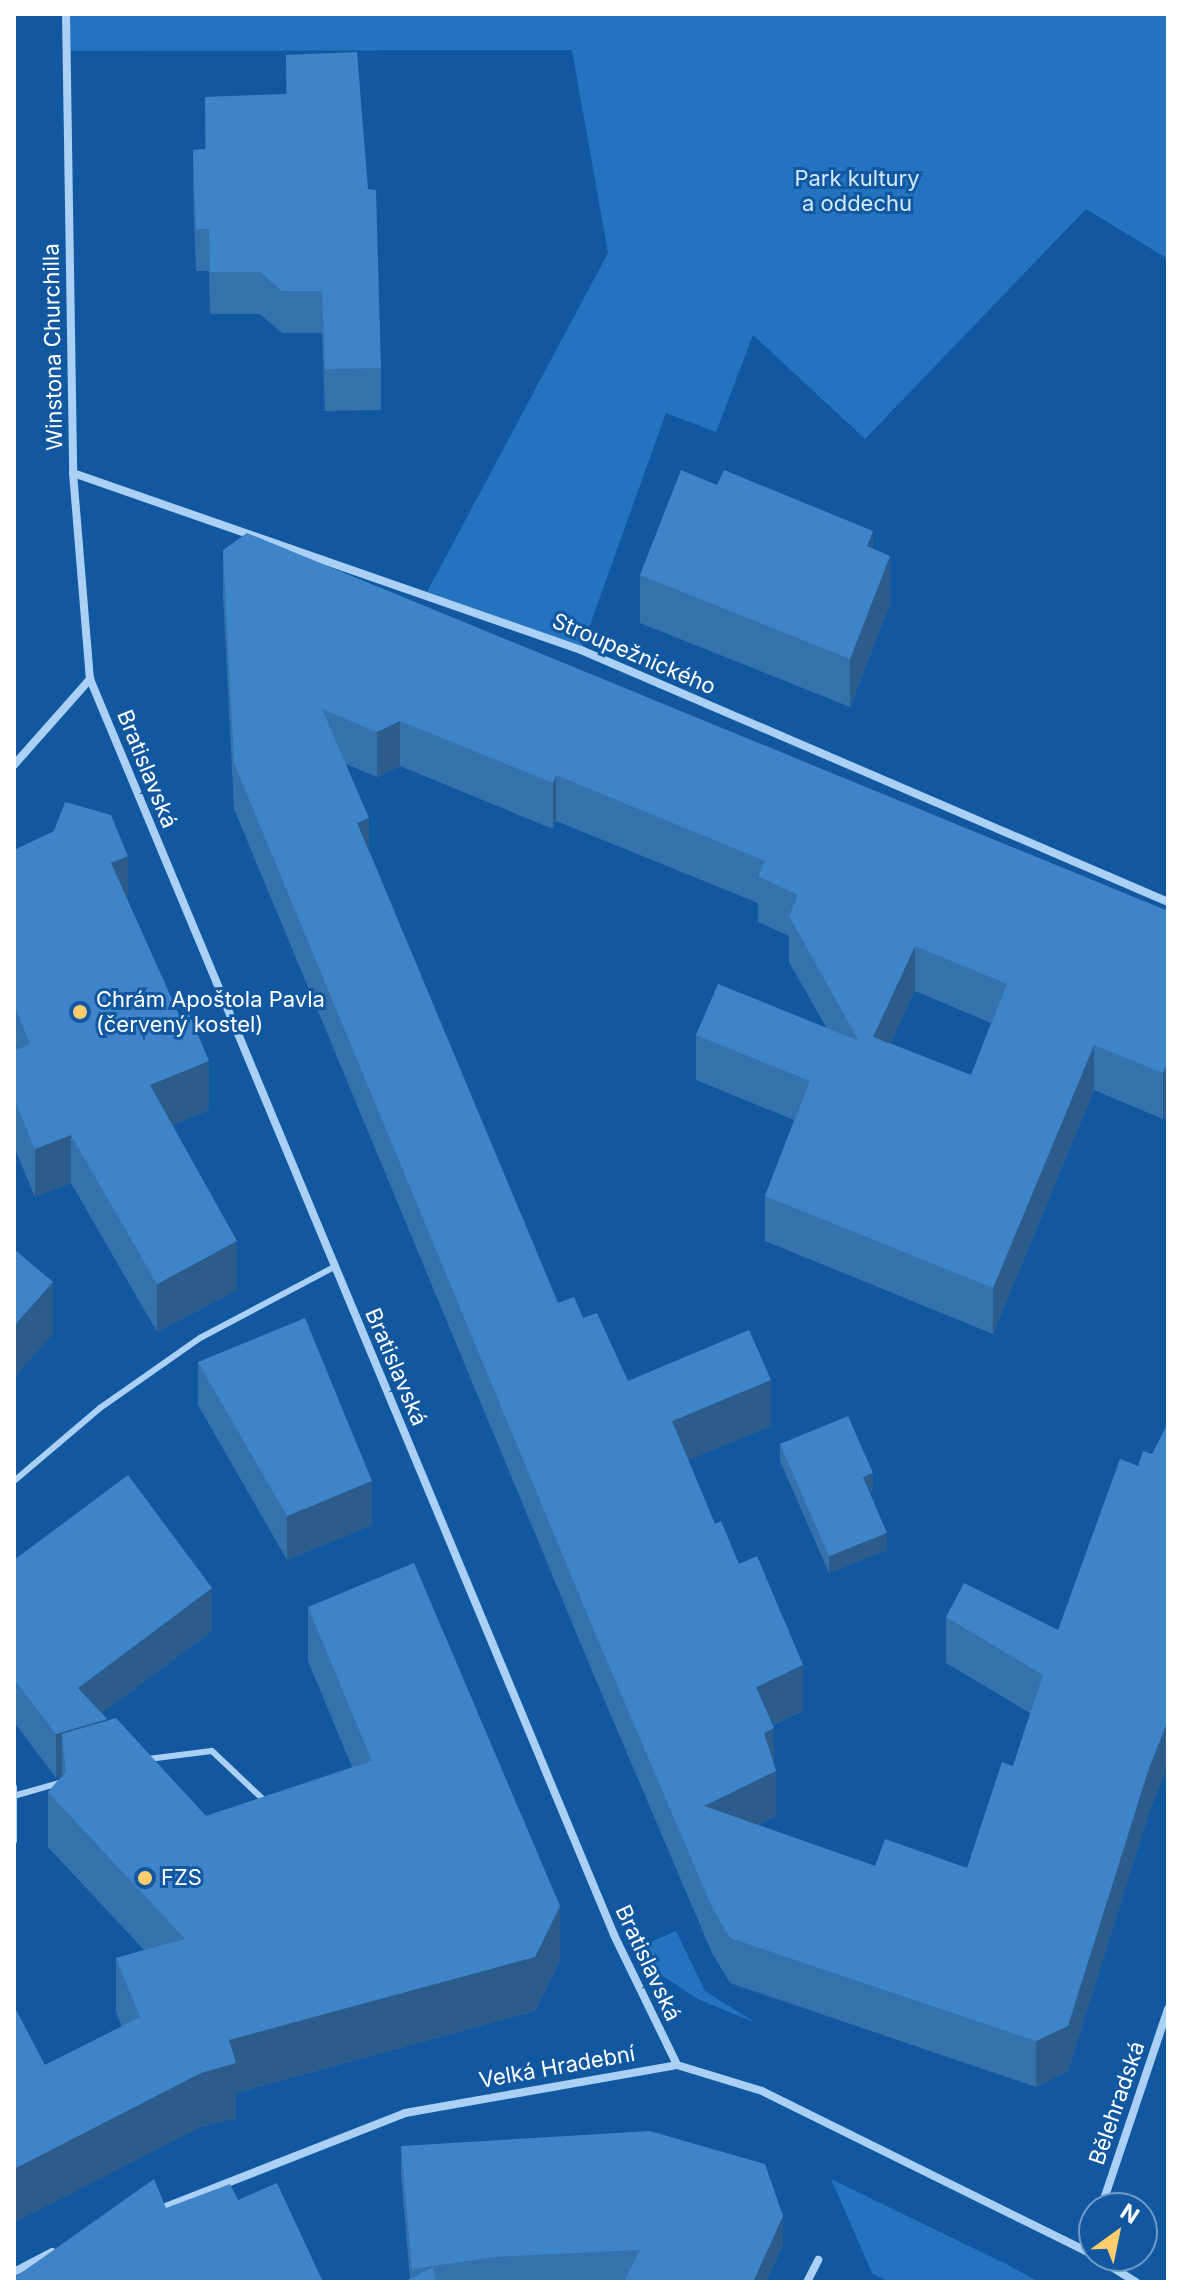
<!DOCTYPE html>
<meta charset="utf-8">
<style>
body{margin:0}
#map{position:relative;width:1182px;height:2296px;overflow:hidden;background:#1158a0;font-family:Inter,sans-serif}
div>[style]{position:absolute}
.green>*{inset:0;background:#2473bf}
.service>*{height:6px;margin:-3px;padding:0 3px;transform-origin:3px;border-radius:3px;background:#aad0f5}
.minor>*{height:8px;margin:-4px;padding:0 4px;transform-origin:4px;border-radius:4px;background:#aad0f5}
.wall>*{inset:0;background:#3572ac}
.shaded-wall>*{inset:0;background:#2b5c8c}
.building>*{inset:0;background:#3e84c8}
.dots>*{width:22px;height:22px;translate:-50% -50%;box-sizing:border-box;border:4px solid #1158a0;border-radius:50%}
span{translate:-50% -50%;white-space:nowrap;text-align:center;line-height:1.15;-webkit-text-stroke:6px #1158a0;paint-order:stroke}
.park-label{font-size:22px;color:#d3e9fe}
.street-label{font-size:22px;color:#fff}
.poi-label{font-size:22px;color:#fff}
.left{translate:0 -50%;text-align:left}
.frame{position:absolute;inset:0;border:16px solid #fff;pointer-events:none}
.north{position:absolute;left:1078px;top:2192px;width:80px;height:80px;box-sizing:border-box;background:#1158a0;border:2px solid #709bc6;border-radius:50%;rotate:33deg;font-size:22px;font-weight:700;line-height:32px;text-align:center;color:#fff}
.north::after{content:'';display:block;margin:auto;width:28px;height:36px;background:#ffcc6e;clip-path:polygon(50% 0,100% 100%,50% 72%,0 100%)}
</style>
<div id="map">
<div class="green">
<i style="clip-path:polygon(66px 14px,1168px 14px,1168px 259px,1086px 209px,865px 439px,753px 335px,716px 432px,666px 413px,581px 650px,427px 592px,608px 253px,572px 50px,67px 51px)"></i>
<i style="clip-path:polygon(676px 1931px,705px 1991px,756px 2023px,698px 1999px,663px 1976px,641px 1946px)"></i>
<i style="clip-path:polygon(831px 2179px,1008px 2265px,1039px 2282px,889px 2282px,872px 2273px)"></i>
</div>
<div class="service">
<i style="left:14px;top:1481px;width:113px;rotate:-40.3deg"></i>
<i style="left:100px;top:1408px;width:122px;rotate:-35deg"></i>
<i style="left:200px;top:1338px;width:152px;rotate:-27.9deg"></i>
<i style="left:148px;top:1759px;width:64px;rotate:-7.1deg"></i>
<i style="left:212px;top:1751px;width:76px;rotate:43.4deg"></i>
<i style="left:14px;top:1787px;width:54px;rotate:90deg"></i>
<i style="left:17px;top:1795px;width:48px;rotate:-15.8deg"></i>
</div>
<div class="minor">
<i style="left:66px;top:14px;width:459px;rotate:89.1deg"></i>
<i style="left:73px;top:473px;width:207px;rotate:85.3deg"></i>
<i style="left:90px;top:679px;width:1361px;rotate:67.35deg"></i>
<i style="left:614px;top:1935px;width:144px;rotate:64.1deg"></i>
<i style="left:73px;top:473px;width:538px;rotate:19.21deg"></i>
<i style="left:581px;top:650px;width:639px;rotate:23.23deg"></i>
<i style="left:14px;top:765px;width:115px;rotate:-48.5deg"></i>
<i style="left:1101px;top:2208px;width:210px;rotate:-71.4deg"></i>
<i style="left:158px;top:2210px;width:265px;rotate:-21.4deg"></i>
<i style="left:405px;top:2113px;width:276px;rotate:-10deg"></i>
<i style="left:677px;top:2065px;width:89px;rotate:17deg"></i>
<i style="left:762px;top:2091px;width:361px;rotate:26.3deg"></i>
<i style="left:1086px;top:2251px;width:59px;rotate:31.8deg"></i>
<i style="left:1086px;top:2251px;width:24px;rotate:-71deg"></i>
<i style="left:14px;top:2272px;width:43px;rotate:-27.8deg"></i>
<i style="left:807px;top:2282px;width:25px;rotate:-63deg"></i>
</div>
<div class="wall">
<i style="clip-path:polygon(286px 55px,381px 368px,381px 410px,325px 411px,322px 333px,282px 333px,260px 314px,210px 314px,209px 271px,196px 271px,193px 192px,193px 150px,205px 149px,205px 97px,286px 94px)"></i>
<i style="clip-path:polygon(873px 548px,890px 604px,850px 707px,640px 623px,640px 575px)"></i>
<i style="clip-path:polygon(evenodd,223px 550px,1168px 911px,1168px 1107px,1163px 1119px,1094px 1090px,993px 1334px,765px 1241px,765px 1196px,794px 1120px,696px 1080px,696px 1035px,826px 1027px,789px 962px,789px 936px,758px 922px,758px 903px,556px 821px,553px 829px,400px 766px,377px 777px,346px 764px,369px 850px,558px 1303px,583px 1318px,628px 1381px,771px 1426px,688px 1460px,715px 1524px,803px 1711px,773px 1725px,776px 1816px,758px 1825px,875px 1866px,967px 1868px,1013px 1766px,1030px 1713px,946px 1663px,946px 1617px,1058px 1630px,1148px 1816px,1068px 2071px,1036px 2087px,730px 1983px,712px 1953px,595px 1678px,234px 809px,223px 595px,223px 550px,915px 991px,991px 1023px,971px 1075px,890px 1043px,915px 991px)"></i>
<i style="clip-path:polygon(14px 850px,128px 901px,209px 1110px,172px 1125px,237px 1290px,157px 1332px,71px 1183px,35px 1197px,14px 1147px)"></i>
<i style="clip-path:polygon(198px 1362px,372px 1525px,287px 1560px,198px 1405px)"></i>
<i style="clip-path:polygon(780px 1444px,873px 1490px,869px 1491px,887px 1550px,829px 1573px,780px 1461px)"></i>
<i style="clip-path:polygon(14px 1560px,212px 1631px,102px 1713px,107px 1720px,206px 1816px,352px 1767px,308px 1661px,308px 1607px,560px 1961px,535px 2011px,236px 2093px,236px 2118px,201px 2127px,45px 2065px,122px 2027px,116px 2012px,116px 1958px,144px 1950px,48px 1847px,48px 1792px,62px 1776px,56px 1778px,14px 1722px)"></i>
<i style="clip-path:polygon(401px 2146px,783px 2245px,766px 2282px,624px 2282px,625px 2280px,583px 2282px,404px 2282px,410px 2279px,401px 2175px)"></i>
</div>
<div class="shaded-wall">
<i style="clip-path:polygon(873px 531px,873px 579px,867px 546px)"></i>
<i style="clip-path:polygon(890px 556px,890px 604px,850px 707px,850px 659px)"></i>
<i style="clip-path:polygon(400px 721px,400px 766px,377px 777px,377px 732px)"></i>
<i style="clip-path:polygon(556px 775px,556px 821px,553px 829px,553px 783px)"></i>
<i style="clip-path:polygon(369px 818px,369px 863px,357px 823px)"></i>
<i style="clip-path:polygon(128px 856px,128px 905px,111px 863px)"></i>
<i style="clip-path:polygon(915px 946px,915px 991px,873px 1082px,873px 1037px)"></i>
<i style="clip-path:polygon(1094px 1045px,1094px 1090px,993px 1334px,993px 1288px)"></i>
<i style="clip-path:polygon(209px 1061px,209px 1110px,150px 1134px,150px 1085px)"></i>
<i style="clip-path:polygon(1168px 1061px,1168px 1107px,1163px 1119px,1163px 1073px)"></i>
<i style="clip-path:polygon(71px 1135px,71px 1183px,35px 1197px,35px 1149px)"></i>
<i style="clip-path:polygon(237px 1241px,237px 1290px,157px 1332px,157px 1284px)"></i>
<i style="clip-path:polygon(53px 1282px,53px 1334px,14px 1378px,14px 1326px)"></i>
<i style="clip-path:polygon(771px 1380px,771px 1426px,672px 1467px,672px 1421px)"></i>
<i style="clip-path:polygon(873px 1473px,873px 1490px,863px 1494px,863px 1477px)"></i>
<i style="clip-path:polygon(372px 1481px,372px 1525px,287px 1560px,287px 1516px)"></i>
<i style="clip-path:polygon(887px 1533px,887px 1550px,829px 1573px,829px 1556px)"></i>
<i style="clip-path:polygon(212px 1588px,212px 1631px,86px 1725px,107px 1719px,107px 1763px,62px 1734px,62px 1776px,56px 1778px,56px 1734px,78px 1688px)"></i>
<i style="clip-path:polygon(803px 1665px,803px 1711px,756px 1732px,756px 1687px)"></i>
<i style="clip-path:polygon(1168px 1720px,1168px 1766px,1148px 1816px,1068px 2071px,1036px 2087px,1036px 2041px)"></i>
<i style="clip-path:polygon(774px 1728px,774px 1772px,776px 1771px,776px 1816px,704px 1851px,704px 1806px,764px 1733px)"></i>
<i style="clip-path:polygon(560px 1906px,560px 1961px,535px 2011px,236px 2093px,236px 2118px,201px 2127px,14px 2223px,14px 2169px,229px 2040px)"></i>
<i style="clip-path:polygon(783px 2216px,783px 2245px,766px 2282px,753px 2282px)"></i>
</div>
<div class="building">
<i style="clip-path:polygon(357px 52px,368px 189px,376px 190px,381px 368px,325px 369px,322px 291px,282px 291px,260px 272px,210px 272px,209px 229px,196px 229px,193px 150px,206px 149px,205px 97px,287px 94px,286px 55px)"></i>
<i style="clip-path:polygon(681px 470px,717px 485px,724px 470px,873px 531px,867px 546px,890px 556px,850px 659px,640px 575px)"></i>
<i style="clip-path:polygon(evenodd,247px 533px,1168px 911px,1168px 1061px,1163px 1073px,1094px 1045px,993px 1288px,765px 1196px,810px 1081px,696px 1035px,718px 984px,859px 1041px,789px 916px,798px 895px,758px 876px,765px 861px,556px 775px,553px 783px,400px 721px,377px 732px,322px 709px,369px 818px,357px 823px,558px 1303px,574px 1297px,583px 1318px,597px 1313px,628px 1381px,749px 1330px,771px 1380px,672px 1421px,715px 1524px,721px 1521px,739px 1564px,757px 1556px,803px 1665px,756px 1687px,774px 1728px,764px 1733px,776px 1771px,704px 1806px,875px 1866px,885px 1839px,967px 1868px,1002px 1762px,1013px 1766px,1043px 1675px,946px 1617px,964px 1583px,1058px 1630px,1120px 1459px,1138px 1466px,1143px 1451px,1152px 1454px,1168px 1423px,1168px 1720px,1148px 1771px,1068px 2026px,1036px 2041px,730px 1938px,712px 1907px,595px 1633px,234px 763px,223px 550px,247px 533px,915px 946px,1007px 984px,971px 1075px,873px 1037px,915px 946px)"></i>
<i style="clip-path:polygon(65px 802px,111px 815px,128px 856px,111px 863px,180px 1017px,189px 1014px,209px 1061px,150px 1085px,237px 1241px,157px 1284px,71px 1135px,35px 1149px,14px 1099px,14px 1051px,30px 1044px,14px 1004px,14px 850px,54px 831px)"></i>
<i style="clip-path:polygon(14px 1249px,53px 1282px,14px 1326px)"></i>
<i style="clip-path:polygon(305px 1318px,372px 1481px,287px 1516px,198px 1362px)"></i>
<i style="clip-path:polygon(848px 1416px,873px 1473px,863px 1477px,887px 1533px,829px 1556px,780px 1444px)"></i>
<i style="clip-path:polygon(128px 1475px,212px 1588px,78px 1688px,107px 1719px,56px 1734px,14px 1679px,14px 1560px)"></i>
<i style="clip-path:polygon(414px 1563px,560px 1906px,535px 1957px,229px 2040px,236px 2063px,201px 2073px,14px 2169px,14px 2006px,45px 2065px,140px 2017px,116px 1958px,185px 1939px,48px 1792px,66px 1772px,62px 1734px,116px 1718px,206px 1816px,372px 1761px,308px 1607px)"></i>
<i style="clip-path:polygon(650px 2131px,765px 2164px,783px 2216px,753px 2282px,624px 2282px,640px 2250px,495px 2257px,412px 2269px,401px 2146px)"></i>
<i style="clip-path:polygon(154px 2179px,166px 2208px,230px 2184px,238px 2200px,277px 2183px,323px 2282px,14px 2282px,14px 2278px)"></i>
<i style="clip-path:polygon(433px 2267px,436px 2282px,404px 2282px)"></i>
</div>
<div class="dots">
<i style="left:80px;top:1012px;background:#ffcc6e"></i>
<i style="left:145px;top:1878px;background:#ffcc6e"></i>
</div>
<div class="park-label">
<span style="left:857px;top:191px">Park kultury<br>a oddechu</span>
</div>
<div class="street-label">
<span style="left:53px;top:347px;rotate:-91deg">Winstona Churchilla</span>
<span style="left:634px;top:654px;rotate:23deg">Stroupežnického</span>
<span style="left:147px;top:769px;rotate:68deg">Bratislavská</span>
<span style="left:396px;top:1367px;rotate:67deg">Bratislavská</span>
<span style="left:648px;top:1963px;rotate:65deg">Bratislavská</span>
<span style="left:557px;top:2067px;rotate:-10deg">Velká Hradební</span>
<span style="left:1117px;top:2103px;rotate:-71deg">Bělehradská</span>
</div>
<div class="poi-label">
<span class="left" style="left:96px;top:1012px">Chrám Apoštola Pavla<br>(červený kostel)</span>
<span class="left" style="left:161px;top:1878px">FZS</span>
</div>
<div class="frame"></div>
<div class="north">N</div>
</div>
